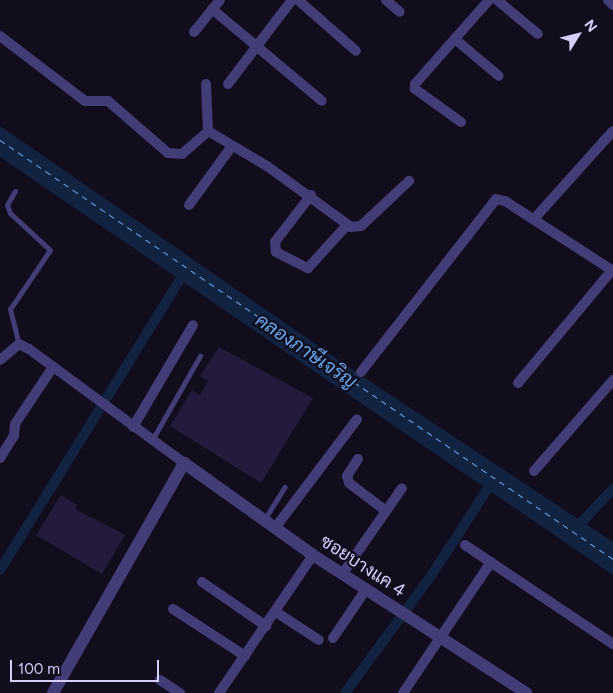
<!DOCTYPE html>
<meta charset="utf-8">
<style>
body{margin:0}
#map{position:relative;width:613px;height:693px;overflow:hidden;background:#110d1d;font-family:Figtree,Sarabun,sans-serif}
div>[style]{position:absolute}
.water>*{inset:0;background:#122241}
.canal>*{height:10px;margin:-5px;padding:0 5px;transform-origin:5px;border-radius:5px;background:#122241}
.ferry>*{height:1px;margin-top:-0.5px;transform-origin:0;background:repeating-linear-gradient(90deg,#65a7f1 0 6px,transparent 0 11px)}
.building>*{inset:0;background:#241b3c}
.service>*{height:5px;margin:-2.5px;padding:0 2.5px;transform-origin:2.5px;border-radius:2.5px;background:#433d77}
.minor>*{height:10px;margin:-5px;padding:0 5px;transform-origin:5px;border-radius:5px;background:#433d77}
.tertiary>*{height:12px;margin:-6px;padding:0 6px;transform-origin:6px;border-radius:6px;background:#433d77}
span{translate:-50% -50%;white-space:nowrap;text-align:center;line-height:1.15;-webkit-text-stroke:4.5px #110d1d;paint-order:stroke}
.street-label{font-size:18px;color:#d6cefa}
.water-label{font-size:19px;color:#65a7f1;font-style:italic}
.north{position:absolute;left:553px;top:10px;width:50px;height:50px;-webkit-text-stroke:4px #110d1d;paint-order:stroke;rotate:54deg;font-size:14px;font-weight:700;line-height:20px;text-align:center;color:#d6cefa}
.north::after{content:'';display:block;margin:auto;width:18px;height:22px;background:#d6cefa;clip-path:polygon(50% 0,100% 100%,50% 72%,0 100%)}
.scale{position:absolute;left:10px;top:660px;width:149px;height:22px;box-sizing:border-box;border:2px solid #d6cefa;border-top:0;padding-left:6px;font-size:15px;line-height:18px;white-space:nowrap;color:#d6cefa;-webkit-text-stroke:4px #110d1d;paint-order:stroke}
</style>
<div id="map">
<div class="water">
<i style="clip-path:polygon(0 126px,356px 372px,613px 542px,613px 575px,0 157px)"></i>
</div>
<div class="canal">
<i style="left:574px;top:530px;width:57px;rotate:-46.4deg"></i>
<i style="left:0;top:570px;width:353px;rotate:-58.2deg"></i>
<i style="left:345px;top:693px;width:145px;rotate:-53.7deg"></i>
<i style="left:431px;top:576px;width:116px;rotate:-57deg"></i>
</div>
<div class="ferry">
<i style="left:0;top:140px;width:743px;rotate:34.35deg"></i>
</div>
<div class="building">
<i style="clip-path:polygon(219px 347px,313px 398px,261px 483px,170px 426px,192px 390px,200px 395px,208px 381px,200px 376px)"></i>
<i style="clip-path:polygon(61px 495px,77px 505px,75px 509px,125px 535px,102px 574px,36px 535px)"></i>
</div>
<div class="service">
<i style="left:15px;top:191px;width:16px;rotate:120deg"></i>
<i style="left:7px;top:205px;width:9px;rotate:69deg"></i>
<i style="left:10px;top:213px;width:54px;rotate:42.8deg"></i>
<i style="left:50px;top:250px;width:71px;rotate:124.1deg"></i>
<i style="left:10px;top:309px;width:36px;rotate:76deg"></i>
<i style="left:152px;top:440px;width:97px;rotate:-60.3deg"></i>
<i style="left:264px;top:520px;width:39px;rotate:-58deg"></i>
</div>
<div class="minor">
<i style="left:298px;top:0;width:77px;rotate:41.3deg"></i>
<i style="left:386px;top:0;width:18px;rotate:41deg"></i>
<i style="left:497px;top:0;width:53px;rotate:39.7deg"></i>
<i style="left:608px;top:0;width:7px;rotate:45deg"></i>
<i style="left:212px;top:9px;width:143px;rotate:39.9deg"></i>
<i style="left:194px;top:32px;width:41px;rotate:-50.9deg"></i>
<i style="left:0;top:36px;width:107px;rotate:37.4deg"></i>
<i style="left:85px;top:101px;width:23px"></i>
<i style="left:108px;top:101px;width:79px;rotate:40.9deg"></i>
<i style="left:168px;top:153px;width:14px;rotate:4deg"></i>
<i style="left:182px;top:154px;width:35px;rotate:-41deg"></i>
<i style="left:208px;top:131px;width:69px;rotate:30.7deg"></i>
<i style="left:267px;top:166px;width:104px;rotate:36deg"></i>
<i style="left:351px;top:227px;width:10px;rotate:-6deg"></i>
<i style="left:361px;top:226px;width:66px;rotate:-43.2deg"></i>
<i style="left:455px;top:39px;width:57px;rotate:40.1deg"></i>
<i style="left:206px;top:84px;width:47px;rotate:87.6deg"></i>
<i style="left:228px;top:84px;width:106px;rotate:-52.7deg"></i>
<i style="left:461px;top:122px;width:57px;rotate:-144.3deg"></i>
<i style="left:415px;top:89px;width:5px;rotate:-90deg"></i>
<i style="left:415px;top:84px;width:112px;rotate:-48.6deg"></i>
<i style="left:311px;top:195px;width:59px;rotate:127.5deg"></i>
<i style="left:275px;top:242px;width:10px;rotate:84deg"></i>
<i style="left:276px;top:252px;width:36px;rotate:27deg"></i>
<i style="left:308px;top:268px;width:58px;rotate:-47.8deg"></i>
<i style="left:189px;top:205px;width:73px;rotate:-53.9deg"></i>
<i style="left:534px;top:219px;width:118px;rotate:-48.1deg"></i>
<i style="left:0;top:360px;width:25px;rotate:-40deg"></i>
<i style="left:19px;top:344px;width:11px;rotate:27deg"></i>
<i style="left:29px;top:349px;width:192px;rotate:36.3deg"></i>
<i style="left:361px;top:372px;width:219px;rotate:-52deg"></i>
<i style="left:496px;top:199px;width:9px;rotate:13deg"></i>
<i style="left:505px;top:201px;width:129px;rotate:32.9deg"></i>
<i style="left:518px;top:383px;width:147px;rotate:-50.2deg"></i>
<i style="left:133px;top:427px;width:118px;rotate:-59.5deg"></i>
<i style="left:0;top:458px;width:26px;rotate:-58deg"></i>
<i style="left:14px;top:436px;width:12px;rotate:-85deg"></i>
<i style="left:15px;top:424px;width:69px;rotate:-56.3deg"></i>
<i style="left:358px;top:459px;width:20px;rotate:123deg"></i>
<i style="left:347px;top:476px;width:7px;rotate:74deg"></i>
<i style="left:349px;top:483px;width:46px;rotate:37.1deg"></i>
<i style="left:534px;top:471px;width:121px;rotate:-49deg"></i>
<i style="left:275px;top:528px;width:136px;rotate:-53deg"></i>
<i style="left:465px;top:545px;width:178px;rotate:33.8deg"></i>
<i style="left:343px;top:573px;width:103px;rotate:-55.2deg"></i>
<i style="left:202px;top:582px;width:78px;rotate:34.5deg"></i>
<i style="left:173px;top:609px;width:86px;rotate:33.1deg"></i>
<i style="left:276px;top:612px;width:51px;rotate:33.1deg"></i>
<i style="left:333px;top:638px;width:60px;rotate:-55.8deg"></i>
<i style="left:160px;top:680px;width:24px;rotate:33deg"></i>
<i style="left:219px;top:693px;width:167px;rotate:-55.7deg"></i>
<i style="left:403px;top:693px;width:158px;rotate:-56.1deg"></i>
</div>
<div class="tertiary">
<i style="left:53px;top:693px;width:265px;rotate:-60.3deg"></i>
<i style="left:184px;top:463px;width:158px;rotate:35.5deg"></i>
<i style="left:313px;top:555px;width:254px;rotate:32.9deg"></i>
</div>
<div class="street-label">
<span style="left:363px;top:566px;rotate:33deg">ซอยบางแค 4</span>
</div>
<div class="water-label">
<span style="left:306px;top:351px;rotate:34deg">คลองภาษีเจริญ</span>
</div>
<div class="north">N</div>
<div class="scale">100 m</div>
</div>
